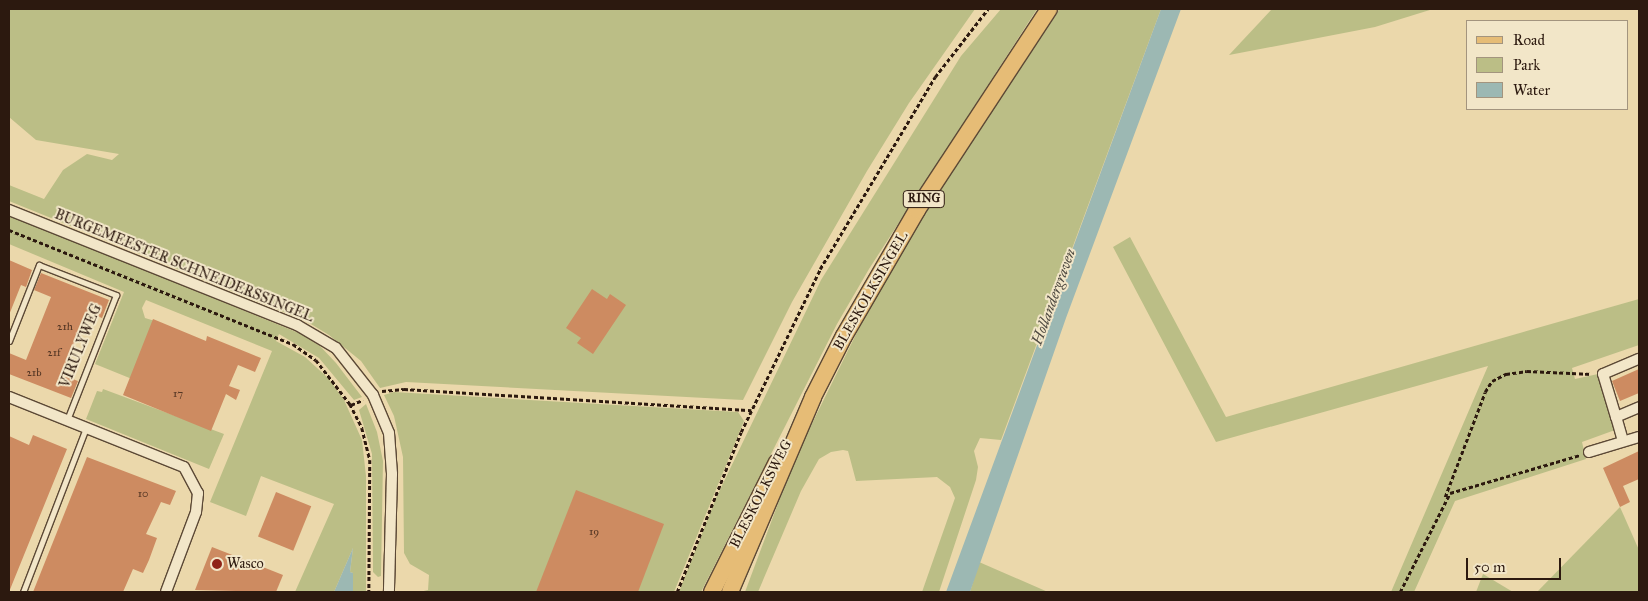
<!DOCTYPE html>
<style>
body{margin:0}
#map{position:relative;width:1648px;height:601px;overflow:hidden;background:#ebd8ab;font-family:"IM FELL Great Primer",serif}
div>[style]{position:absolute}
.green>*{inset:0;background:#bbbe86}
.water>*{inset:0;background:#9cb8b3}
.building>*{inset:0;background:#cd8b61;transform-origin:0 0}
.path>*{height:2.5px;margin-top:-1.25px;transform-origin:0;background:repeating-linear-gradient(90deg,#2c190f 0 4px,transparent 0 6.5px)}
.roads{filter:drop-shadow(1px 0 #5c4936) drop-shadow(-1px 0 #5c4936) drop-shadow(0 1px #5c4936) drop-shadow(0 -1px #5c4936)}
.service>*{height:5px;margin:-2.5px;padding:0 2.5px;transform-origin:2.5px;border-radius:2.5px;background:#f2e6c8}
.minor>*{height:10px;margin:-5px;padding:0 5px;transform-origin:5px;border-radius:5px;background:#f2e6c8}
.primary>*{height:16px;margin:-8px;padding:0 8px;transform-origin:8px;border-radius:8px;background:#e6bc76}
.dots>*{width:14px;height:14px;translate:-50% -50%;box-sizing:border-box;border:2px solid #f2e6c8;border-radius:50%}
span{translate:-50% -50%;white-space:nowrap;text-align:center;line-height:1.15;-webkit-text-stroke:4px #f2e6c8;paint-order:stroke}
.number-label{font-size:11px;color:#543624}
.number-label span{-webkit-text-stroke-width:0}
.shield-label span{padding:1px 4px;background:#f2e6c8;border:1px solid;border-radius:4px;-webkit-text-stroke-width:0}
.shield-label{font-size:12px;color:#2c190f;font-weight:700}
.street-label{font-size:14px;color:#2c190f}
.poi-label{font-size:14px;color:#2c190f}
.left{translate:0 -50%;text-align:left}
.water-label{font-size:15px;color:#4e4940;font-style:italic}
.frame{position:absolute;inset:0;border:10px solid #2c190f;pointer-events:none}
.legend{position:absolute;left:1466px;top:20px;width:162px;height:90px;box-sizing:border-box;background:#f2e6c8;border:1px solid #a3947e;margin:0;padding:6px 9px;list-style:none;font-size:15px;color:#2c190f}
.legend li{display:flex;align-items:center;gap:10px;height:25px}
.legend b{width:25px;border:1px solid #a3947e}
.scale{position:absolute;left:1466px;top:558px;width:95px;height:22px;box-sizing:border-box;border:2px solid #2c190f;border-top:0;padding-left:6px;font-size:15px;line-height:18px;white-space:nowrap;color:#2c190f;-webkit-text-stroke:4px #f2e6c8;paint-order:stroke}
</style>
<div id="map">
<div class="green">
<i style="clip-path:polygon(9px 9px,975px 9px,909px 103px,867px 171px,792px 302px,743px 400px,406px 382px,380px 388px,361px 361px,329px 335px,306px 321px,9px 201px,9px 185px,44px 199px,63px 170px,87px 154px,112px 160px,119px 154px,36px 140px,9px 117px)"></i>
<i style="clip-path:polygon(1001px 9px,1037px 9px,869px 269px,837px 324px,701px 592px,679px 592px,716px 498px,821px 280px,961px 56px)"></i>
<i style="clip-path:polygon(1060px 9px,1161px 9px,1001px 440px,980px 438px,974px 451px,978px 467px,976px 480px,939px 592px,922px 592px,955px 498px,950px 487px,937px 477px,856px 481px,848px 451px,843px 450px,831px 452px,819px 459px,801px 491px,758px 592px,745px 592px,795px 458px,865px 316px,921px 218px)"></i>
<i style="clip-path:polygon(1272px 9px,1433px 9px,1375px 27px,1229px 55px)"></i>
<i style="clip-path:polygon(9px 215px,299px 333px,320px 346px,336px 363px,362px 397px,354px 400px,319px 358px,279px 334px,276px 341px,305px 357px,328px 378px,344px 400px,362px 440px,366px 476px,366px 592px,353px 592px,353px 573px,350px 572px,353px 548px,334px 592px,295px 592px,334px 504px,261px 476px,246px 516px,210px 502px,272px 351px,146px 300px,142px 308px,145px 318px,155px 321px,132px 379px,95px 364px,124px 292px,9px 244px)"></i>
<i style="clip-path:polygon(1130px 237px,1226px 417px,1639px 299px,1639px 345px,1572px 368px,1575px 379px,1598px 374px,1615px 430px,1582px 442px,1586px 459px,1455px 501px,1414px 592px,1391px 592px,1488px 366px,1216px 442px,1113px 247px)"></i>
<i style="clip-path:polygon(103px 389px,224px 434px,209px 469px,86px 419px,97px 391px,102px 392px)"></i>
<i style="clip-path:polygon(394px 392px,738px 412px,744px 421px,674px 592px,419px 592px,428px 590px,429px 575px,410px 564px,404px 553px,403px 457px,394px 416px,384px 395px)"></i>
<i style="clip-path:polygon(366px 404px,377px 432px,383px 461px,381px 576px,378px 577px,373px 572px,372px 454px,359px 410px)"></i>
<i style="clip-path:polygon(1620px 507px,1639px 550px,1639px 592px,1537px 592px)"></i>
<i style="clip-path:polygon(979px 562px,1048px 592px,1049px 592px,970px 592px)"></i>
<i style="clip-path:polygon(1483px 574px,1513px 592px,1476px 592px)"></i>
</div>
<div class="water">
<i style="clip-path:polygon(1161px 9px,1181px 9px,1066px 318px,970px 592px,946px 592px)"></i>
<i style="clip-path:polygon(353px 548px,350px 572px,353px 573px,353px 592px,334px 592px)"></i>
</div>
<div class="building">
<i style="clip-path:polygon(9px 260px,32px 270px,26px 287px,21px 285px,9px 315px)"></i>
<i style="clip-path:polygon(41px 273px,109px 300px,102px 318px,87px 312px,62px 375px,78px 381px,71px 398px,9px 374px,9px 353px,26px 360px,51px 297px,34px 290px)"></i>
<i style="clip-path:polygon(592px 289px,607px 299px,610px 294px,626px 305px,593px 354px,577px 343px,581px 338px,566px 328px)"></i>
<i style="clip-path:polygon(153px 319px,206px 341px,207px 336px,261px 358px,255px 372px,238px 365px,229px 386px,240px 390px,236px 400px,226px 394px,211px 431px,123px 395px)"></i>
<i style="clip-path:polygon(1639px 369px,1639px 393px,1620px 401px,1612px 381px)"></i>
<i style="clip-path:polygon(33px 435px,67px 449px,9px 592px,9px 436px,29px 445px)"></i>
<i style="clip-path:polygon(1639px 451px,1639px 479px,1623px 486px,1630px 502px,1620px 507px,1603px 468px)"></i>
<i style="clip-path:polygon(87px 457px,176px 491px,170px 505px,161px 502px,146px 534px,157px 538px,149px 560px,143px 573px,133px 569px,123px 592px,33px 592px)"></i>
<i style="clip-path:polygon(576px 490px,664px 524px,638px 592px,536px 592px)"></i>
<i style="left:276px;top:492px;width:38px;height:48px;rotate:22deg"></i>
<i style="clip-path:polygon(212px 547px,283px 575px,276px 592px,195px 590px)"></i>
</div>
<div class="path">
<i style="left:9px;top:230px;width:306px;rotate:21.9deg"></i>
<i style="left:293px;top:344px;width:28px;rotate:35deg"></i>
<i style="left:316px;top:360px;width:56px;rotate:52.3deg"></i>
<i style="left:350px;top:404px;width:27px;rotate:63deg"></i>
<i style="left:362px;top:428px;width:33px;rotate:76deg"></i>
<i style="left:370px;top:460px;width:132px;rotate:90.4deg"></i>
<i style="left:382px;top:391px;width:22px;rotate:-5deg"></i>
<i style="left:404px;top:389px;width:348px;rotate:3.5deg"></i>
<i style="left:351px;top:405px;width:13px;rotate:-23deg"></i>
<i style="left:1445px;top:497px;width:112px;rotate:-69.1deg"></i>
<i style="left:1485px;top:392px;width:13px;rotate:-58deg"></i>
<i style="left:1492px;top:381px;width:16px;rotate:-27deg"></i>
<i style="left:1506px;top:374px;width:21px;rotate:-8deg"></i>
<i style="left:1527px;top:371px;width:65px;rotate:2.6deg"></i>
<i style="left:677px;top:592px;width:172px;rotate:-68.2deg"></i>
<i style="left:741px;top:432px;width:181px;rotate:-64.1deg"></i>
<i style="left:820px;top:269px;width:224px;rotate:-59.1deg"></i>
<i style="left:935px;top:77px;width:86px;rotate:-52.1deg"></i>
<i style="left:1400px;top:592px;width:111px;rotate:-63.2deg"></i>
<i style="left:1450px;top:493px;width:135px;rotate:-16.3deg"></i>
</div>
<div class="roads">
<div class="service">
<i style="left:9px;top:341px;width:82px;rotate:-68.5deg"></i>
<i style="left:39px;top:265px;width:83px;rotate:21.3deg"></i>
<i style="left:116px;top:295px;width:134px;rotate:111.4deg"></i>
<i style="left:23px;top:592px;width:176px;rotate:-69deg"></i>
</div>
<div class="minor">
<i style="left:9px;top:210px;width:310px;rotate:21.8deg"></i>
<i style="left:297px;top:325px;width:45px;rotate:30.5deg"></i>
<i style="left:336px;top:348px;width:60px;rotate:51.8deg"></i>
<i style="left:373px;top:395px;width:41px;rotate:67.2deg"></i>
<i style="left:389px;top:433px;width:41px;rotate:85.8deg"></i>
<i style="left:392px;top:474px;width:118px;rotate:91.5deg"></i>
<i style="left:9px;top:397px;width:188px;rotate:21.8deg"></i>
<i style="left:184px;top:467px;width:30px;rotate:62deg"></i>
<i style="left:198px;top:493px;width:19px;rotate:96deg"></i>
<i style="left:196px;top:512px;width:85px;rotate:110.6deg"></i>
<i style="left:1616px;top:417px;width:45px;rotate:-106.8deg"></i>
<i style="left:1603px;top:374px;width:39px;rotate:-23deg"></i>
<i style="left:1623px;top:441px;width:25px;rotate:-106deg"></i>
<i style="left:1616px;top:417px;width:25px;rotate:-23deg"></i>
<i style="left:1589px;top:452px;width:52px;rotate:-16.7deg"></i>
</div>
<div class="primary">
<i style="left:712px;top:592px;width:145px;rotate:-63.4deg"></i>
<i style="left:730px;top:592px;width:212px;rotate:-66.9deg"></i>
<i style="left:813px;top:397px;width:68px;rotate:-63.1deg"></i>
<i style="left:844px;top:336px;width:146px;rotate:-59.9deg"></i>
<i style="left:917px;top:210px;width:240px;rotate:-56.7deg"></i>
</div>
</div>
<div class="dots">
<i style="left:217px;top:564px;background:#8f2418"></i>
</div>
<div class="number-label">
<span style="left:65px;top:327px">21h</span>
<span style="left:54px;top:353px">21f</span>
<span style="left:34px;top:373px">21b</span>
<span style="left:178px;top:394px">17</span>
<span style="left:143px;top:494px">10</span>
<span style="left:594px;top:532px">19</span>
</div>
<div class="shield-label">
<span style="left:924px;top:199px">RING</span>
</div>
<div class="street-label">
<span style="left:184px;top:266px;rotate:22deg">BURGEMEESTER SCHNEIDERSSINGEL</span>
<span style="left:871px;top:291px;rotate:-60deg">BLESKOLKSINGEL</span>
<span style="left:81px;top:346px;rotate:-68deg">VIRULYWEG</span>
<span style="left:761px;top:494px;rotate:-63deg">BLESKOLKSWEG</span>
</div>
<div class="poi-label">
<span class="left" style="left:227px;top:564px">Wasco</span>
</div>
<div class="water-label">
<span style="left:1054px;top:297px;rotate:-70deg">Hollandergraven</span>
</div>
<div class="frame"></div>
<ul class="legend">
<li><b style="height:6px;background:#e6bc76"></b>Road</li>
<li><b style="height:14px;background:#bbbe86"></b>Park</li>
<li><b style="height:14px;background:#9cb8b3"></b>Water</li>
</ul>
<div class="scale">50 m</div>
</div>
